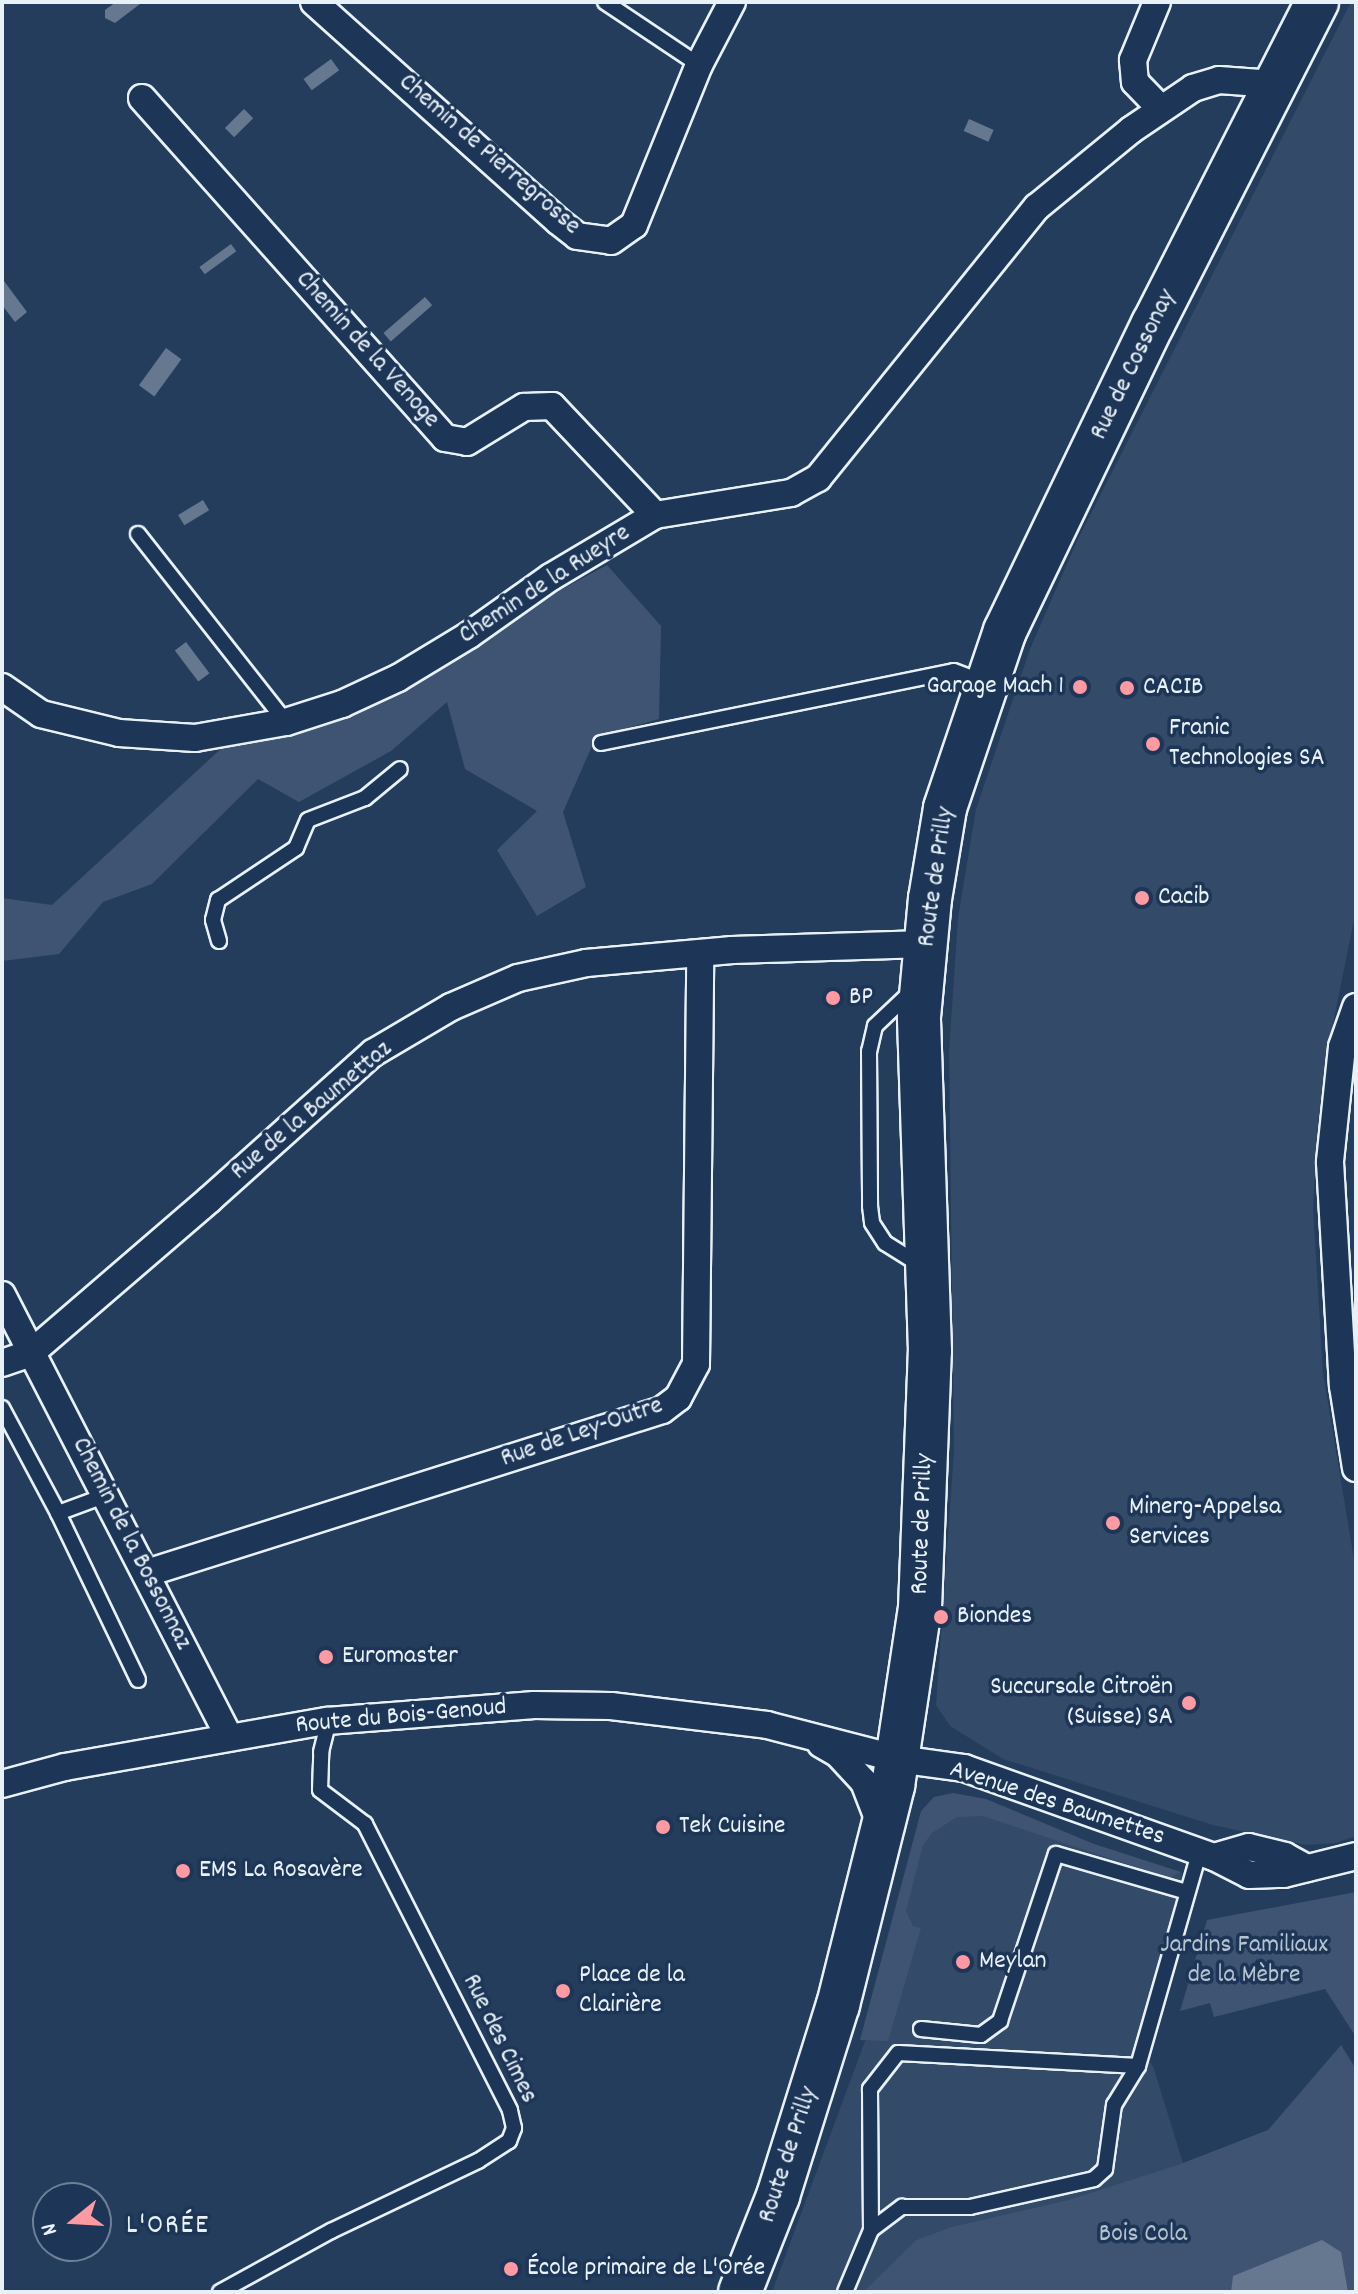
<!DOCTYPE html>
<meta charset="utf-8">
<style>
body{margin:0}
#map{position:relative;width:1358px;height:2294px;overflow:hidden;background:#253d5d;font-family:Dekko,sans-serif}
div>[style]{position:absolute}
.built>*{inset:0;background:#334a68}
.green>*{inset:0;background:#3e5472}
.water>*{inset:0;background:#657890;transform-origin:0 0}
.roads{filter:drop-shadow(2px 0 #e8f1f8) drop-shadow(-2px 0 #e8f1f8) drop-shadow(0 2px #e8f1f8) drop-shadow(0 -2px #e8f1f8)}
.lane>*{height:14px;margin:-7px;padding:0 7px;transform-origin:7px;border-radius:7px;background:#1d3557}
.street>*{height:26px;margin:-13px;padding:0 13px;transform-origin:13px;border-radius:13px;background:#1d3557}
.primary>*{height:42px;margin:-21px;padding:0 21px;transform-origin:21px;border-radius:21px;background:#1d3557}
.dots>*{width:22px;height:22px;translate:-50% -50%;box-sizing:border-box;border:4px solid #1d3557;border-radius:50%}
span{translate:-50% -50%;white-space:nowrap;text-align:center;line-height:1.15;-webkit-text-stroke:7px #1d3557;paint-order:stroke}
.street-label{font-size:26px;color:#e8f1f8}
.poi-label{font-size:26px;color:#e8f1f8}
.right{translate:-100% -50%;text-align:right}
.left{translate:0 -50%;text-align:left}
.park-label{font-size:26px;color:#b5c2d0}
.neighbourhood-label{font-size:28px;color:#e8f1f8;letter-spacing:2px}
.frame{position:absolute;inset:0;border:4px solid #e8f1f8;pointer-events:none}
.north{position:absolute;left:32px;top:2182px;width:80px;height:80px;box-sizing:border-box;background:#1d3557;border:2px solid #6e8097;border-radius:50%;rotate:252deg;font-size:22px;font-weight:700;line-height:32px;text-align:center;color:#e8f1f8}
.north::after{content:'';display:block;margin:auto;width:28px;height:36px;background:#ff9aa2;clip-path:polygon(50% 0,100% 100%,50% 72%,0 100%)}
</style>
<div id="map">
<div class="built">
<i style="clip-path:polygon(1351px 2px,1356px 2px,1356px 910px,1326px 1058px,1318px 1123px,1313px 1208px,1323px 1373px,1356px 1571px,1356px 1836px,1336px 1843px,1306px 1845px,1213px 1825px,1003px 1759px,950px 1726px,936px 1705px,954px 1451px,949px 1051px,958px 918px,976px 809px,1030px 649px,1077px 541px)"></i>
<i style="clip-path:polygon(981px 1812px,1182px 1873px,1173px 1923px,1138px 2048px,1153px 2066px,1183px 2163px,1068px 2200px,951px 2227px,916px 2240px,863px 2292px,772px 2292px,881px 1998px,919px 1850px,929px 1830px,946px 1818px)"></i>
</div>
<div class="green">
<i style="clip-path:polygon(607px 565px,661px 626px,659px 719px,596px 737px,563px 812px,586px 887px,537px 916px,497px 850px,537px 811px,465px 769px,447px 702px,391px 751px,299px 802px,258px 779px,152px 884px,103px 902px,59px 954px,2px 961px,2px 898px,52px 905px,239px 732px,398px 678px)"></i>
<i style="clip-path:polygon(953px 1793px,986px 1799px,1094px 1844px,1181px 1872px,1169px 1878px,983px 1816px,957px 1817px,932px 1833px,923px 1845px,906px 1911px,913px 1926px,921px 1928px,888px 2041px,860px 2040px,921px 1811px,934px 1797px)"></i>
<i style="clip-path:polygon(1356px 1892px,1356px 2037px,1325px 1989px,1214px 2017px,1210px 2003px,1180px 2011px,1207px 1920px)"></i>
<i style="clip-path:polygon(1341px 2045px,1356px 2069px,1356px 2292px,863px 2292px,916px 2240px,951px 2227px,1068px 2200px,1183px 2163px,1268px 2130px)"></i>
</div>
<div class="water">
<i style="clip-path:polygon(116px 2px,139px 2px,140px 4px,115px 23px,105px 18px,105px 10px)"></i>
<i style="left:331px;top:59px;width:14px;height:34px;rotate:54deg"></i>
<i style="left:244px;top:109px;width:13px;height:27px;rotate:45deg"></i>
<i style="left:969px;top:119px;width:27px;height:13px;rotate:24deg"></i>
<i style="left:231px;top:244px;width:9px;height:39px;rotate:54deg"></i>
<i style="clip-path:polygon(4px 281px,27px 312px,15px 322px,2px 305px)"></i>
<i style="left:425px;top:297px;width:11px;height:55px;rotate:49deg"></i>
<i style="left:166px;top:348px;width:19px;height:46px;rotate:36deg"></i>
<i style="left:203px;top:500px;width:12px;height:29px;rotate:59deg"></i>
<i style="left:186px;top:642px;width:39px;height:14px;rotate:53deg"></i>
<i style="clip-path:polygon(1322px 2240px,1341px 2252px,1348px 2292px,1231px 2292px,1233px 2276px)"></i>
</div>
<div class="roads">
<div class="lane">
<i style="left:605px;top:2px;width:113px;rotate:33.8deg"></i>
<i style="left:138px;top:534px;width:239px;rotate:51.8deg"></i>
<i style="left:601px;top:743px;width:360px;rotate:-11.5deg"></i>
<i style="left:954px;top:671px;width:33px;rotate:21deg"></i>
<i style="left:219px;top:941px;width:22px;rotate:-106deg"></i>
<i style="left:213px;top:920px;width:21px;rotate:-76deg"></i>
<i style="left:218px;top:900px;width:94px;rotate:-33.7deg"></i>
<i style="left:296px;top:848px;width:30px;rotate:-67deg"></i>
<i style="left:308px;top:820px;width:61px;rotate:-21.1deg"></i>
<i style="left:365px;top:798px;width:45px;rotate:-39.6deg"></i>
<i style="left:914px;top:989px;width:54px;rotate:136.5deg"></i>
<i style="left:875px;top:1026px;width:26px;rotate:103deg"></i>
<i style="left:869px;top:1051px;width:155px;rotate:89.6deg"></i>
<i style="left:870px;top:1206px;width:17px;rotate:83deg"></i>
<i style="left:872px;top:1223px;width:24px;rotate:57deg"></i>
<i style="left:885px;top:1243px;width:40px;rotate:32deg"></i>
<i style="left:2px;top:1408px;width:119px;rotate:61.9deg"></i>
<i style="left:58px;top:1513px;width:185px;rotate:64.4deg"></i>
<i style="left:58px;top:1513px;width:52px;rotate:-20.2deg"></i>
<i style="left:921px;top:2029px;width:60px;rotate:5.7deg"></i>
<i style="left:981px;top:2035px;width:24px;rotate:-36deg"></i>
<i style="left:1000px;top:2021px;width:176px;rotate:-71.5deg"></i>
<i style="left:1056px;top:1854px;width:136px;rotate:16.2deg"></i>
<i style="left:1138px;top:2066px;width:240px;rotate:-176.9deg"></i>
<i style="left:898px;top:2053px;width:46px;rotate:127.9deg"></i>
<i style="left:870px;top:2089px;width:141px;rotate:89.6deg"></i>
<i style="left:871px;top:2230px;width:39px;rotate:-37deg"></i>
<i style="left:902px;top:2207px;width:68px"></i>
<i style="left:970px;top:2207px;width:127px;rotate:-12.7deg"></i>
<i style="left:1094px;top:2179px;width:15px;rotate:-42deg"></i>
<i style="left:1105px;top:2169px;width:65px;rotate:-82deg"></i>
<i style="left:1114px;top:2105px;width:46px;rotate:-58.4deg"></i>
<i style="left:1138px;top:2066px;width:222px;rotate:-74deg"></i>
<i style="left:220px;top:2292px;width:127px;rotate:-28.8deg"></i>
<i style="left:331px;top:2231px;width:163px;rotate:-25.5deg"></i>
<i style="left:478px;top:2161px;width:37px;rotate:-33deg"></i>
<i style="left:509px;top:2141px;width:14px;rotate:-69deg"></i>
<i style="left:514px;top:2128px;width:18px;rotate:-103deg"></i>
<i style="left:510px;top:2110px;width:321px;rotate:-116.9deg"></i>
<i style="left:365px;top:1824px;width:56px;rotate:-142.9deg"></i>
<i style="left:320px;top:1790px;width:38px;rotate:-88deg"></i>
<i style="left:321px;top:1752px;width:32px;rotate:-76deg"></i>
<i style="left:845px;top:2292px;width:67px;rotate:-67.2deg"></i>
</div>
<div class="street">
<i style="left:314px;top:2px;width:328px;rotate:41.9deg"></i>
<i style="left:558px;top:221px;width:24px;rotate:38deg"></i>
<i style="left:577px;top:236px;width:34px;rotate:8deg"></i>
<i style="left:611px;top:241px;width:28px;rotate:-35deg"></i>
<i style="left:634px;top:225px;width:173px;rotate:-67.9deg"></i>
<i style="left:699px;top:65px;width:71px;rotate:-62.4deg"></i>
<i style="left:1157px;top:2px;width:63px;rotate:112.5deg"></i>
<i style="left:1133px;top:60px;width:22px;rotate:85deg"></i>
<i style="left:1135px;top:82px;width:36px;rotate:46deg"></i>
<i style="left:142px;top:98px;width:455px;rotate:48.3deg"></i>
<i style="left:445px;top:438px;width:22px;rotate:10deg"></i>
<i style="left:467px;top:442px;width:67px;rotate:-31.6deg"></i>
<i style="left:524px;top:407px;width:28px;rotate:-2deg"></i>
<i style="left:552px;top:406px;width:150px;rotate:46.6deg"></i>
<i style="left:2px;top:687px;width:47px;rotate:34.7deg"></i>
<i style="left:41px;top:714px;width:80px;rotate:13.7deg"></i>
<i style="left:119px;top:733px;width:76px;rotate:3.8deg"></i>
<i style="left:195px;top:738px;width:92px;rotate:-10deg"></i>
<i style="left:286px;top:722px;width:59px;rotate:-17.8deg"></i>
<i style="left:342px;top:704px;width:62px;rotate:-24.9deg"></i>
<i style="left:398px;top:678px;width:83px;rotate:-31.2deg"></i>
<i style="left:469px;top:635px;width:100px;rotate:-35.3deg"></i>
<i style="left:551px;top:577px;width:121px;rotate:-30.8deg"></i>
<i style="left:655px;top:515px;width:138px;rotate:-9.2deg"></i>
<i style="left:791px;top:493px;width:31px;rotate:-29deg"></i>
<i style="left:818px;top:478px;width:348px;rotate:-51.1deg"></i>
<i style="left:1037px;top:207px;width:122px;rotate:-39.3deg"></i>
<i style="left:1131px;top:130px;width:75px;rotate:-34.1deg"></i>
<i style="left:1193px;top:88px;width:27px;rotate:-17deg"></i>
<i style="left:1219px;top:80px;width:55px;rotate:4.2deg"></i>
<i style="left:1356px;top:1007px;width:42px;rotate:109.3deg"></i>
<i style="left:1342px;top:1047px;width:116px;rotate:96deg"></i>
<i style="left:1330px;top:1162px;width:224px;rotate:86.7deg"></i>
<i style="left:1343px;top:1386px;width:83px;rotate:81deg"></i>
<i style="left:2px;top:1295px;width:496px;rotate:62.8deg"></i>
<i style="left:2px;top:1363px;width:31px;rotate:-19deg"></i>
<i style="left:31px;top:1353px;width:236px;rotate:-40.7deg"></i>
<i style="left:210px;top:1199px;width:219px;rotate:-41.9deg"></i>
<i style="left:373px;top:1053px;width:91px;rotate:-30.5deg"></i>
<i style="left:451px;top:1007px;width:73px;rotate:-23.4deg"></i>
<i style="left:518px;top:978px;width:70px;rotate:-12.4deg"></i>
<i style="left:586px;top:963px;width:147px;rotate:-5.1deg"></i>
<i style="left:732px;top:950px;width:194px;rotate:-1.8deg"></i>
<i style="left:147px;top:1573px;width:540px;rotate:-17.56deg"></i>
<i style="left:662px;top:1410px;width:20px;rotate:-37deg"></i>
<i style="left:678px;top:1398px;width:38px;rotate:-62deg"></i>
<i style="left:696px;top:1364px;width:411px;rotate:-89.4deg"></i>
<i style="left:821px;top:1744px;width:20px;rotate:30deg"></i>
<i style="left:838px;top:1754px;width:38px;rotate:47deg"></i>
<i style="left:864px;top:1782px;width:47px;rotate:68.9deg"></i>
<i style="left:2px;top:1784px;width:65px;rotate:-15.1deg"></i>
<i style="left:65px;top:1767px;width:266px;rotate:-10deg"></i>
<i style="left:327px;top:1721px;width:208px;rotate:-4.4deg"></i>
<i style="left:534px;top:1705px;width:77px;rotate:0.7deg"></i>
<i style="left:611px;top:1706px;width:157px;rotate:6.9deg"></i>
<i style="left:767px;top:1725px;width:135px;rotate:14.5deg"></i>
<i style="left:898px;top:1759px;width:67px;rotate:7.8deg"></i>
<i style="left:964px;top:1768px;width:265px;rotate:19.6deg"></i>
<i style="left:1214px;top:1857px;width:39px;rotate:27deg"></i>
<i style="left:1249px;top:1875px;width:35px;rotate:-2deg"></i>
<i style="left:1284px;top:1874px;width:74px;rotate:-14deg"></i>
<i style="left:1214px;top:1857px;width:36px;rotate:-16deg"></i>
<i style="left:1249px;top:1847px;width:37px;rotate:14deg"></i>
<i style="left:1285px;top:1856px;width:25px;rotate:29deg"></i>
</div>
<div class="primary">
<i style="left:740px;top:2292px;width:103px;rotate:-68.4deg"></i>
<i style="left:778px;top:2196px;width:200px;rotate:-72.6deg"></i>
<i style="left:838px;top:2005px;width:226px;rotate:-75.9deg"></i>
<i style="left:893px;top:1786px;width:180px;rotate:-81.4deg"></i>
<i style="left:920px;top:1608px;width:257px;rotate:-87.8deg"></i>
<i style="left:930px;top:1351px;width:334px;rotate:-91.9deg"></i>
<i style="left:919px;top:1017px;width:119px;rotate:-84.7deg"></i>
<i style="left:930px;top:899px;width:92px;rotate:-80.6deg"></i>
<i style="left:945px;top:808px;width:187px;rotate:-71.3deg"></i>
<i style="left:1005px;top:631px;width:341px;rotate:-64.3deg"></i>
<i style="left:1153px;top:324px;width:361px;rotate:-63deg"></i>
</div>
</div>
<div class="dots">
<i style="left:1080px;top:687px;background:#ff9aa2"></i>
<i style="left:1127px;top:688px;background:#ff9aa2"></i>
<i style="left:1153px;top:744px;background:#ff9aa2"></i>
<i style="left:1142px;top:898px;background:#ff9aa2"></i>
<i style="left:833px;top:998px;background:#ff9aa2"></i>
<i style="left:1113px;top:1523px;background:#ff9aa2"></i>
<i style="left:941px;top:1617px;background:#ff9aa2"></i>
<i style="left:326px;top:1657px;background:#ff9aa2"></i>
<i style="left:1189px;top:1703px;background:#ff9aa2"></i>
<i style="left:663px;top:1827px;background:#ff9aa2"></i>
<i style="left:183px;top:1871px;background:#ff9aa2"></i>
<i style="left:963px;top:1962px;background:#ff9aa2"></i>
<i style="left:563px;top:1991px;background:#ff9aa2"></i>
<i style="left:511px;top:2269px;background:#ff9aa2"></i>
</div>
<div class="street-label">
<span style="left:489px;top:155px;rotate:41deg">Chemin de Pierregrosse</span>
<span style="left:367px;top:350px;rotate:48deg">Chemin de la Venoge</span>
<span style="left:1134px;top:365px;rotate:-64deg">Rue de Cossonay</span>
<span style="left:545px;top:585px;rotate:-33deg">Chemin de la Rueyre</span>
<span style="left:937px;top:877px;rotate:-82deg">Route de Prilly</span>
<span style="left:312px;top:1111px;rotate:-40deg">Rue de la Baumettaz</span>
<span style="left:582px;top:1433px;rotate:-19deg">Rue de Ley-Outre</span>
<span style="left:923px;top:1524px;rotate:-88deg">Route de Prilly</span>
<span style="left:131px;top:1544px;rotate:63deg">Chemin de la Bossonnaz</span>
<span style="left:401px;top:1717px;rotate:-5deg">Route du Bois-Genoud</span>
<span style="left:1057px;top:1804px;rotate:18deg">Avenue des Baumettes</span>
<span style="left:499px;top:2039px;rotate:64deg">Rue des Cimes</span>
<span style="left:789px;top:2155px;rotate:-72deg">Route de Prilly</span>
</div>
<div class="poi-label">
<span class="right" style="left:1064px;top:687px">Garage Mach 1</span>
<span class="left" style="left:1143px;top:688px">CACIB</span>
<span class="left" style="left:1169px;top:744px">Franic<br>Technologies SA</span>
<span class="left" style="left:1158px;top:898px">Cacib</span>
<span class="left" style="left:849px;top:998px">BP</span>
<span class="left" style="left:1129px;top:1523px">Minerg-Appelsa<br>Services</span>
<span class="left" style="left:957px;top:1617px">Biondes</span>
<span class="left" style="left:342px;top:1657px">Euromaster</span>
<span class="right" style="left:1173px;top:1703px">Succursale Citroën<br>(Suisse) SA</span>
<span class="left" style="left:679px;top:1827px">Tek Cuisine</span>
<span class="left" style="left:199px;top:1871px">EMS La Rosavère</span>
<span class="left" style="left:979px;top:1962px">Meylan</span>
<span class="left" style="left:579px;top:1991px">Place de la<br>Clairière</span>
<span class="left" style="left:527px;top:2269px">École primaire de L'Orée</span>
</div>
<div class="park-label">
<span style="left:1244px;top:1961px">Jardins Familiaux<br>de la Mèbre</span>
<span style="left:1143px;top:2235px">Bois Cola</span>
</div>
<div class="neighbourhood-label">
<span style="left:168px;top:2227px">L'ORÉE</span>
</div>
<div class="frame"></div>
<div class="north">N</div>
</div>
